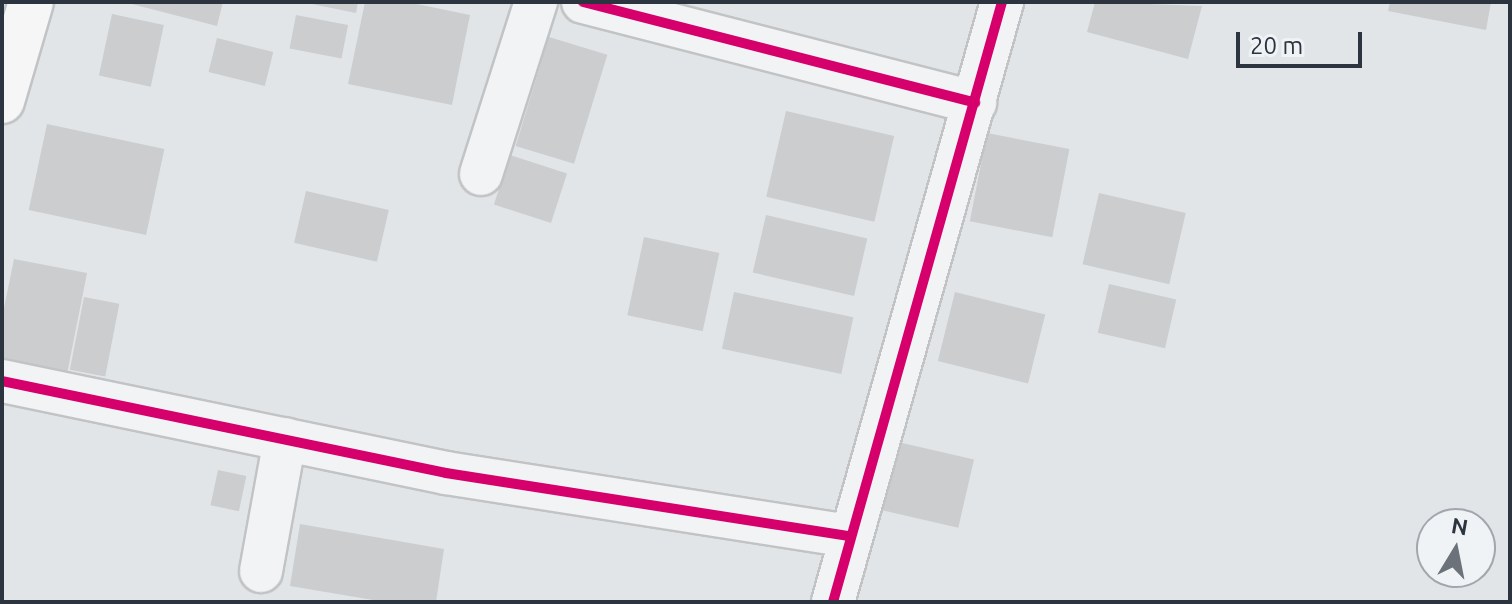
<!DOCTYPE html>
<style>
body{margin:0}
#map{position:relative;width:1512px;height:604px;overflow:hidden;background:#e2e5e7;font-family:Ubuntu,sans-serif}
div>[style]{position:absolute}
.building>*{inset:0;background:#cbcdcf;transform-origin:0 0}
.roads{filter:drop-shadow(2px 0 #c1c3c5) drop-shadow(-2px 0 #c1c3c5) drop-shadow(0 2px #c1c3c5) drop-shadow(0 -2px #c1c3c5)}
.minor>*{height:42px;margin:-21px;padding:0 21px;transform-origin:21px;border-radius:21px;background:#f1f3f4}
.major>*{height:44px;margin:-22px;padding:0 22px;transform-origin:22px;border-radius:22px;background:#f6f6f6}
.cycleway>*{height:10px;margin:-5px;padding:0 5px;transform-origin:5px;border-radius:5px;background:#d6006c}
span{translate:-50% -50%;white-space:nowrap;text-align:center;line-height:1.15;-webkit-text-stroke:7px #f0f3f6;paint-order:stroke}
.frame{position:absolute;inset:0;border:4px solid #2b343f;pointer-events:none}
.north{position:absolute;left:1416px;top:508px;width:80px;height:80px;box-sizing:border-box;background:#f0f3f6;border:2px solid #a1a7ad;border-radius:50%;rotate:10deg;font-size:22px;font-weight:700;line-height:32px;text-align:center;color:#2b343f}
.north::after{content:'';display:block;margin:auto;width:28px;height:36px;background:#6b727a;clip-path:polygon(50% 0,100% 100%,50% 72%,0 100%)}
.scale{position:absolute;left:1236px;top:32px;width:126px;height:36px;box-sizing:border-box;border:4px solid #2b343f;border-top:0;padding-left:10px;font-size:24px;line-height:28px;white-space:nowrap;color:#2b343f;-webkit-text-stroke:6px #f0f3f6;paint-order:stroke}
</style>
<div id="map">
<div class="building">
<i style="clip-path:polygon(124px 2px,223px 2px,217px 26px)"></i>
<i style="clip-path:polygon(302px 2px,358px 2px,356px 13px)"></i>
<i style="clip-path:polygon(365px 2px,407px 2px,470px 15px,452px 105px,348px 84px)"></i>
<i style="clip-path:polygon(1095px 2px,1202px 6px,1188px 59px,1087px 32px)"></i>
<i style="clip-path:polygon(1390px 2px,1491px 2px,1486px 30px,1388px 11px)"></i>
<i style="left:112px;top:14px;width:53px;height:63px;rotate:12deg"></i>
<i style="left:296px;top:15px;width:53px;height:34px;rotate:11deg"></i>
<i style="left:549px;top:37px;width:61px;height:114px;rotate:17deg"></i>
<i style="left:217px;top:38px;width:58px;height:35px;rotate:14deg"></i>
<i style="left:786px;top:111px;width:111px;height:88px;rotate:13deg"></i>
<i style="left:47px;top:124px;width:120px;height:88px;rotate:12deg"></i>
<i style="left:987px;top:133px;width:84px;height:90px;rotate:11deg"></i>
<i style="left:510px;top:155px;width:60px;height:52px;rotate:18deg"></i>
<i style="left:306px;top:191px;width:85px;height:53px;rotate:13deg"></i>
<i style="left:1099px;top:193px;width:89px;height:73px;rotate:13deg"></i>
<i style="left:766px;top:215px;width:104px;height:59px;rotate:13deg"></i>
<i style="left:644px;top:237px;width:77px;height:80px;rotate:12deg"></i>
<i style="clip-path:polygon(14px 259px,87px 273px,67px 374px,2px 361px,2px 318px)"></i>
<i style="left:1109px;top:284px;width:69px;height:50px;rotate:13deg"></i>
<i style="left:734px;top:292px;width:122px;height:58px;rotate:12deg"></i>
<i style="left:955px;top:292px;width:93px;height:71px;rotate:14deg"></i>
<i style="left:84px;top:297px;width:36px;height:74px;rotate:11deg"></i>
<i style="left:898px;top:442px;width:78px;height:70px;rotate:13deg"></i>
<i style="left:218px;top:470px;width:29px;height:36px;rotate:12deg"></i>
<i style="clip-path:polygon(300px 524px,444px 549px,436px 602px,385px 602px,290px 586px)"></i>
</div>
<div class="roads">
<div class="minor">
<i style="left:583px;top:2px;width:405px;rotate:14.4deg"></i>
<i style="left:481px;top:174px;width:181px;rotate:-72.3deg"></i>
<i style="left:2px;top:381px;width:453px;rotate:11.7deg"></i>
<i style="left:446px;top:473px;width:408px;rotate:8.9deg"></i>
<i style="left:261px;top:571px;width:134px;rotate:-79.7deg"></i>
<i style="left:833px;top:602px;width:623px;rotate:-74.27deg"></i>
</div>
<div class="major">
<i style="left:2px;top:101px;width:103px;rotate:-73.7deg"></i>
</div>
</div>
<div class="cycleway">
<i style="left:583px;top:2px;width:405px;rotate:14.4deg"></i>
<i style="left:2px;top:381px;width:453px;rotate:11.7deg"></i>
<i style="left:446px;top:473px;width:408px;rotate:8.9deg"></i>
<i style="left:833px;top:602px;width:623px;rotate:-74.27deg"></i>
</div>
<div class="frame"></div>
<div class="north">N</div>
<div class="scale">20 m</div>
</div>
